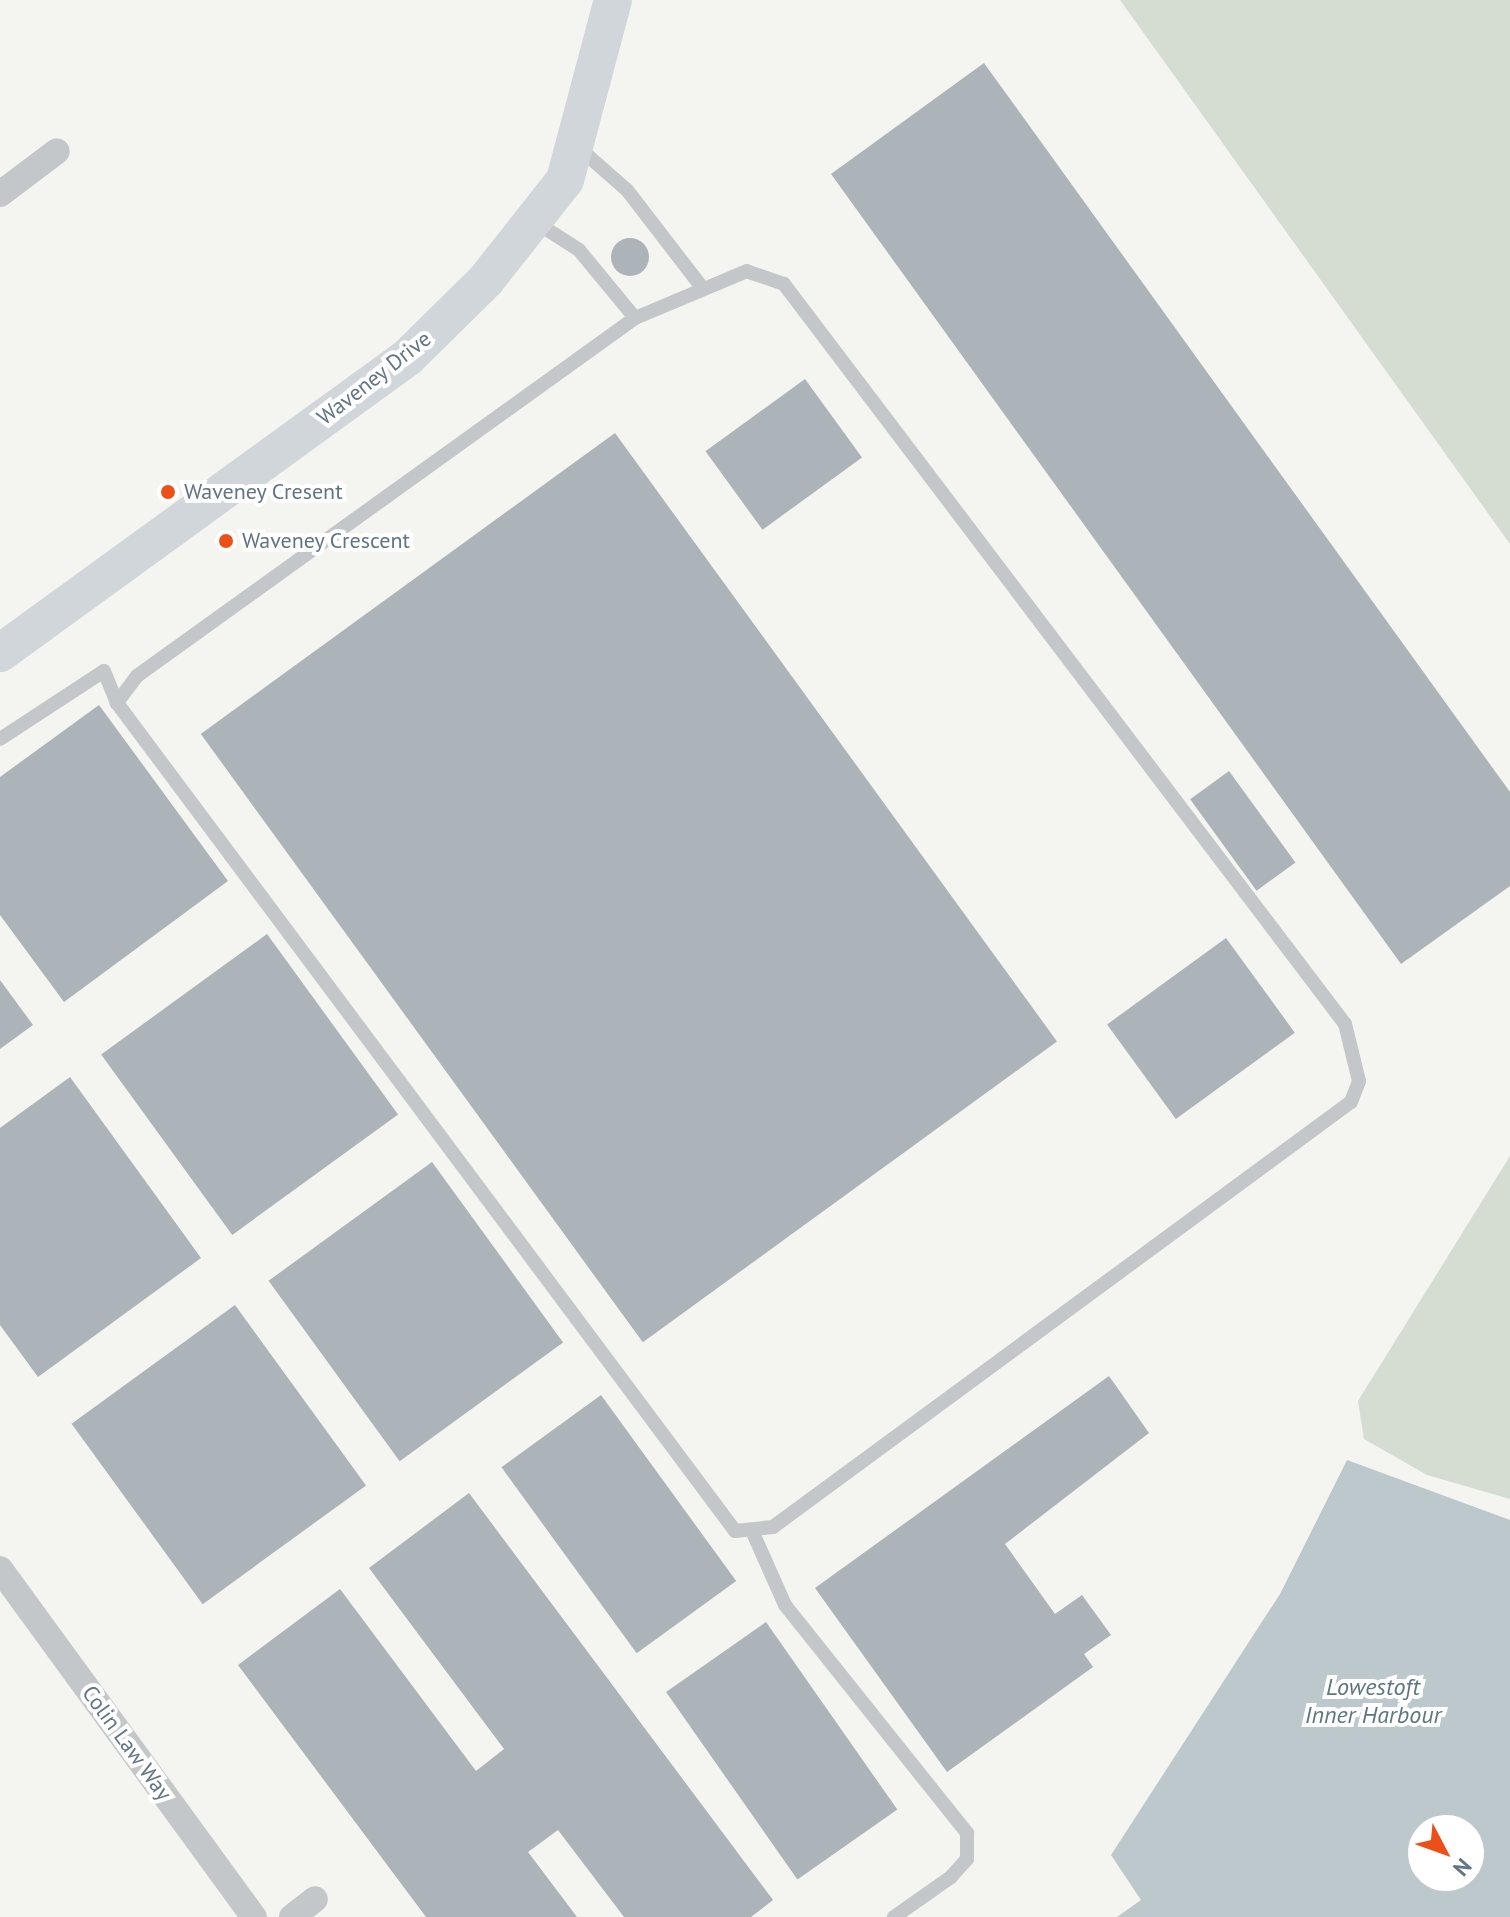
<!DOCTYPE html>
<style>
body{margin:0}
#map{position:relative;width:1510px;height:1917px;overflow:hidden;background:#f4f4f0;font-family:"PT Sans",sans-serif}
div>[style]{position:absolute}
.green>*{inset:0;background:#d5dcd1}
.water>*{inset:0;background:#bdc8cd}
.building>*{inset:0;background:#acb3b9;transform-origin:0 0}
.round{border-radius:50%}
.service>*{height:14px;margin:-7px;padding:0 7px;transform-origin:7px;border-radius:7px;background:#c4c7ca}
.minor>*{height:26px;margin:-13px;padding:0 13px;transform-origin:13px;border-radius:13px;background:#c4c7ca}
.secondary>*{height:38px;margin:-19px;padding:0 19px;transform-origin:19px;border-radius:19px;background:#d1d6da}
.dots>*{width:22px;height:22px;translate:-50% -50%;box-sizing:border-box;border:4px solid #fff;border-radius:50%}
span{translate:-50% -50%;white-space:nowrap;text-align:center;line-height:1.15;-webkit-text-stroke:8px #fff;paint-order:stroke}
.street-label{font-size:22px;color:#627383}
.poi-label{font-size:22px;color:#627383}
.left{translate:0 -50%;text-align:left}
.water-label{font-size:24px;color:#5d7680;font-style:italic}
.north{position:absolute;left:1406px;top:1813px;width:80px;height:80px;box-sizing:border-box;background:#fff;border:2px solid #c0c7cd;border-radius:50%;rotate:131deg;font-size:22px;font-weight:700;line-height:32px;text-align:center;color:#627383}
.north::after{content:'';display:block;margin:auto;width:28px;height:36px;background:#ec5018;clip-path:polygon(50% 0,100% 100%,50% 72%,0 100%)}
</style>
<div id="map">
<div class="green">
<i style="clip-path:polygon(1120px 0,1510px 0,1510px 544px)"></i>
<i style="clip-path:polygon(1510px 1156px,1510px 1499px,1427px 1475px,1364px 1439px,1358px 1401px)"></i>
</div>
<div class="water">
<i style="clip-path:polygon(evenodd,1347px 1460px,1510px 1520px,1510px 1917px,1117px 1917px,1141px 1900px,1111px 1855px,1280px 1594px,1347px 1460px,1470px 1829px,1470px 1877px,1422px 1877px,1422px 1829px,1470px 1829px)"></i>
</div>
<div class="building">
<i style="clip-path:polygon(984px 63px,1510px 792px,1510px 886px,1401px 964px,831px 174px)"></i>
<i class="round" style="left:611px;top:238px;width:38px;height:38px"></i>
<i style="left:805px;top:379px;width:97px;height:123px;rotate:54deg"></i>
<i style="left:615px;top:433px;width:752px;height:512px;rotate:54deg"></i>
<i style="clip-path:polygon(99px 705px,228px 881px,64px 1002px,0 915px,0 777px)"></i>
<i style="left:1229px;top:771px;width:113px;height:48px;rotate:54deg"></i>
<i style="left:267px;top:934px;width:223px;height:205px;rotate:54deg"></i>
<i style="left:1226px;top:938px;width:117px;height:147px;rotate:54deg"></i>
<i style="clip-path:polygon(0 980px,33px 1025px,0 1049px)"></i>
<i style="clip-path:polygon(70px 1077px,201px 1258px,38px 1377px,0 1325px,0 1128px)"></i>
<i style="left:432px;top:1162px;width:223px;height:202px;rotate:54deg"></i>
<i style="left:235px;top:1305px;width:223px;height:202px;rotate:54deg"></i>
<i style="clip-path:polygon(1109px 1376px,1149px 1433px,1005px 1544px,1055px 1614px,1082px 1595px,1111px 1635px,1084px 1654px,1093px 1667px,947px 1772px,815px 1588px)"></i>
<i style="left:601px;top:1395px;width:230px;height:123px;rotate:54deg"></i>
<i style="clip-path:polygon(469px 1493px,773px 1900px,751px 1917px,624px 1917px,558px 1830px,528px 1852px,577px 1917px,426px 1917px,238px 1665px,340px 1589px,476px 1771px,504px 1749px,369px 1568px)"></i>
<i style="left:766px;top:1622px;width:229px;height:122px;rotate:55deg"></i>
</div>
<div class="service">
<i style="left:578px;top:147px;width:65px;rotate:41.3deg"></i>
<i style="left:627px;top:190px;width:121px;rotate:52.4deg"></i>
<i style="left:537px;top:223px;width:50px;rotate:32.7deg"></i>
<i style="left:579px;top:250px;width:88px;rotate:50.5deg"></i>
<i style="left:0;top:739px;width:124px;rotate:-33.2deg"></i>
<i style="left:104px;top:671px;width:35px;rotate:68deg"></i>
<i style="left:117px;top:703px;width:1033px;rotate:53.26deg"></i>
<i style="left:735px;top:1531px;width:38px;rotate:-6deg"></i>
<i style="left:773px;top:1527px;width:717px;rotate:-36.33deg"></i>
<i style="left:1351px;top:1102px;width:22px;rotate:-69deg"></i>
<i style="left:1359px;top:1081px;width:59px;rotate:-103.8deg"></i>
<i style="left:1345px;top:1024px;width:929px;rotate:-127.17deg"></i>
<i style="left:784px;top:284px;width:39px;rotate:-161deg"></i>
<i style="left:747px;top:271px;width:121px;rotate:157.2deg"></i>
<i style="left:635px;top:318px;width:613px;rotate:144.29deg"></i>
<i style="left:137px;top:676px;width:34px;rotate:127deg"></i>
<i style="left:753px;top:1533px;width:79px;rotate:66deg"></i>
<i style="left:785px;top:1605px;width:292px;rotate:51.4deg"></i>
<i style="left:967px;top:1833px;width:26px;rotate:90deg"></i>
<i style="left:967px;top:1859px;width:24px;rotate:132deg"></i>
<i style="left:951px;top:1877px;width:70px;rotate:144.9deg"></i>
</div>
<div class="minor">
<i style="left:0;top:194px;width:71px;rotate:-37deg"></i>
<i style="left:0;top:1569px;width:431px;rotate:53.9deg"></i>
<i style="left:292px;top:1917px;width:29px;rotate:-38deg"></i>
</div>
<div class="secondary">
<i style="left:0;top:653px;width:504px;rotate:-35.96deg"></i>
<i style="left:408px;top:357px;width:110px;rotate:-44.6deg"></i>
<i style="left:486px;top:280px;width:127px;rotate:-51.7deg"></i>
<i style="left:565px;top:180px;width:186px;rotate:-75.1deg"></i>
</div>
<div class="dots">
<i style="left:168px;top:492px;background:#ec5018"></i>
<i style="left:226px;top:541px;background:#ec5018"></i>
</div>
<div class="street-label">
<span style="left:374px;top:378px;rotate:-38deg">Waveney Drive</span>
<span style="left:127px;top:1743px;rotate:54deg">Colin Law Way</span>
</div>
<div class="poi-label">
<span class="left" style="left:184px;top:492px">Waveney Cresent</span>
<span class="left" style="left:242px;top:541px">Waveney Crescent</span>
</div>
<div class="water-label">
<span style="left:1373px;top:1701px">Lowestoft<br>Inner Harbour</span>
</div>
<div class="north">N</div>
</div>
